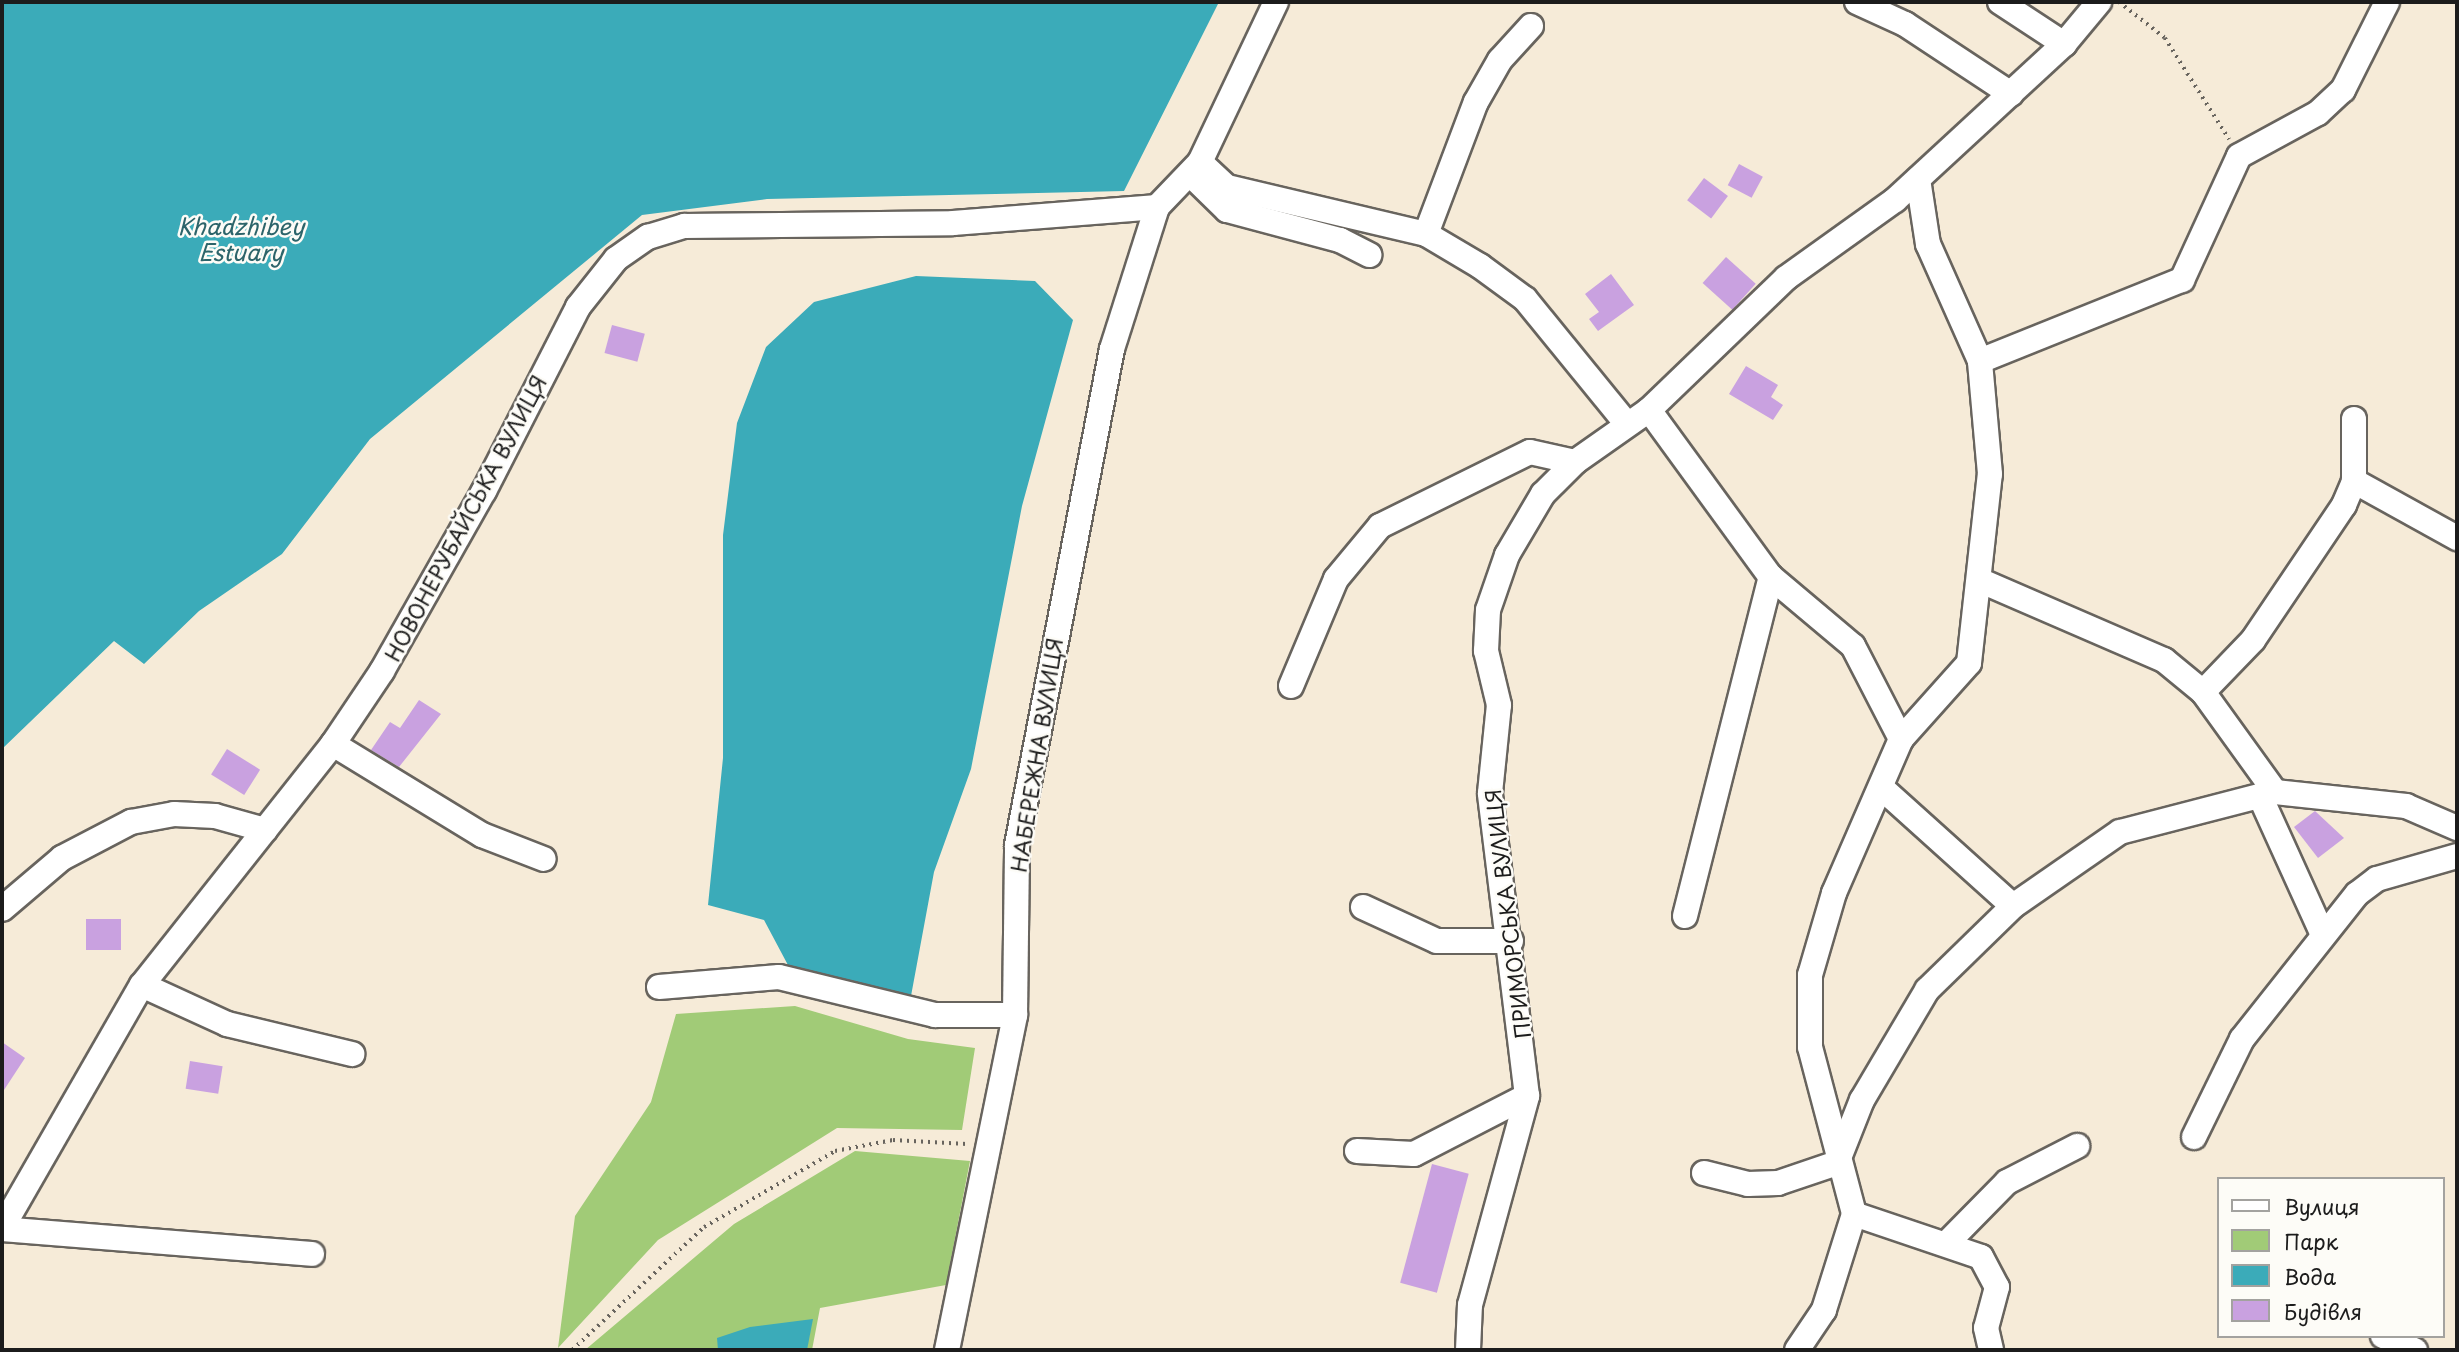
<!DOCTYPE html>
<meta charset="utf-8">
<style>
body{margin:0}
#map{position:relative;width:2459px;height:1352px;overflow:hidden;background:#f6ebd8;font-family:"Playpen Sans",sans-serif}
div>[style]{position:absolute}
.green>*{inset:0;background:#a1cb77}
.water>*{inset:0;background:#3babb9}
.building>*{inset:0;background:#c9a1e0;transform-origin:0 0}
.path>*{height:3.5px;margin-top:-1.75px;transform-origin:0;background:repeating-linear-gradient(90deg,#68645e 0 2px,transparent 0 7px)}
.roads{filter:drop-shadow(2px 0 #68645e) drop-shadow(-2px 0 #68645e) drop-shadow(0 2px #68645e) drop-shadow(0 -2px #68645e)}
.minor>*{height:24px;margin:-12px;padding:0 12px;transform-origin:12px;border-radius:12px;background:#fff}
span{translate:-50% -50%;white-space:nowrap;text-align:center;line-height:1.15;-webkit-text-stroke:5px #fdfcf7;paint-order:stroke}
.street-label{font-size:21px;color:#1c1c1c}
.water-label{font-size:23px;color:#2c646a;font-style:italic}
.frame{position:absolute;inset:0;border:4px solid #1c1c1c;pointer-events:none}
.legend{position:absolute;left:2217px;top:1177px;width:228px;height:161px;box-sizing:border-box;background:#fdfcf7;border:2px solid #a3a29f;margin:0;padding:9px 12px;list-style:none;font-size:21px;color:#1c1c1c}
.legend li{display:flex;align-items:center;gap:14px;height:35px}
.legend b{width:35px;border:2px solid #a3a29f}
</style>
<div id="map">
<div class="green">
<i style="clip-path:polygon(795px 1006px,908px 1039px,975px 1048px,962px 1130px,837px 1128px,658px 1240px,558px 1348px,575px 1216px,651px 1102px,676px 1014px)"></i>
<i style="clip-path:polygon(855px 1151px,970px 1161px,946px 1285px,820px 1308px,812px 1350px,585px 1350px,734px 1224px)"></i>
</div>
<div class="water">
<i style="clip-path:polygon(2px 2px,1219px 2px,1124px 191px,767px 199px,642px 215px,370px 439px,282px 554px,199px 611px,144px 664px,114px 641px,2px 749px)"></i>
<i style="clip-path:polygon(916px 276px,1035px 281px,1073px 320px,1022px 506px,971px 769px,934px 872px,911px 996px,789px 967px,764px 920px,708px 905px,723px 758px,723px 535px,737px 423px,766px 347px,814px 302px)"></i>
<i style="clip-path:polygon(813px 1319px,807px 1350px,718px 1350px,717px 1338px,750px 1327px)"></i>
</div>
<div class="building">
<i style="left:1739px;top:164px;width:27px;height:24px;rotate:28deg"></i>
<i style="left:1704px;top:178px;width:30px;height:28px;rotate:37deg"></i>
<i style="left:1726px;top:257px;width:40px;height:35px;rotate:42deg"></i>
<i style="clip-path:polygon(1611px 274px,1634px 305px,1598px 331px,1589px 319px,1599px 312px,1585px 294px)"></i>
<i style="left:612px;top:325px;width:34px;height:29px;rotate:15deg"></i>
<i style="clip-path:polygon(1746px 366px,1778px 385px,1771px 397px,1783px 405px,1773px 420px,1729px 394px)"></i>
<i style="clip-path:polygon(419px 700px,441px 714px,399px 767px,371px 750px,390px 722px,400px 728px)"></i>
<i style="left:227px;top:749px;width:39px;height:30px;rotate:32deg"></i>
<i style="clip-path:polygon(2315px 811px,2344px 838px,2318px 858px,2294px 827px)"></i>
<i style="left:121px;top:919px;width:31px;height:35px;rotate:90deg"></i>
<i style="clip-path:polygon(2px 1042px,25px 1058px,2px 1093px)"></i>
<i style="left:190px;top:1061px;width:33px;height:28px;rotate:9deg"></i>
<i style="left:1432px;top:1164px;width:38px;height:123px;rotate:15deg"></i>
</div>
<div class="path">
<i style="left:2119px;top:2px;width:58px;rotate:38deg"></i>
<i style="left:2165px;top:38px;width:120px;rotate:57.6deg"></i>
<i style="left:572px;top:1350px;width:180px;rotate:-43deg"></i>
<i style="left:704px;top:1227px;width:151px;rotate:-30.1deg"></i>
<i style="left:835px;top:1151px;width:59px;rotate:-10.7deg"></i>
<i style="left:893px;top:1140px;width:74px;rotate:3.1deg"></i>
</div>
<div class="roads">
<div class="minor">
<i style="left:1857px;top:2px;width:53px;rotate:24.6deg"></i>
<i style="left:1905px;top:24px;width:127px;rotate:33.4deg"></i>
<i style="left:2000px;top:2px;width:77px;rotate:33.3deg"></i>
<i style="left:1200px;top:162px;width:37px;rotate:43deg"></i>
<i style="left:1227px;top:187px;width:204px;rotate:13.3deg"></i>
<i style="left:1426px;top:234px;width:63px;rotate:30.7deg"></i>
<i style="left:1480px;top:266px;width:56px;rotate:36.3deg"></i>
<i style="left:1525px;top:299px;width:161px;rotate:50.8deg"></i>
<i style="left:1194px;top:178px;width:46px;rotate:44.1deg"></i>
<i style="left:1227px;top:210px;width:117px;rotate:14.9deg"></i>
<i style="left:1340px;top:240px;width:33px;rotate:27deg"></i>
<i style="left:1918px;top:179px;width:66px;rotate:81.3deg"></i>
<i style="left:1928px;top:244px;width:128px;rotate:66deg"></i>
<i style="left:1157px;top:207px;width:62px;rotate:-46.3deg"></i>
<i style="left:1200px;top:162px;width:177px;rotate:-64.6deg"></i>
<i style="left:1426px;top:234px;width:141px;rotate:-69.3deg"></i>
<i style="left:1476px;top:102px;width:48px;rotate:-60.3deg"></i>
<i style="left:1500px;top:60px;width:46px;rotate:-47.6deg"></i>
<i style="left:1649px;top:410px;width:207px;rotate:53.9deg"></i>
<i style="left:1771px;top:577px;width:107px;rotate:40.1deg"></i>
<i style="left:1853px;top:646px;width:105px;rotate:62.7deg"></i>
<i style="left:1901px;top:739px;width:168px;rotate:113.5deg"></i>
<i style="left:1834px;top:893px;width:85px;rotate:106.3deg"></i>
<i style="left:1810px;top:975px;width:72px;rotate:90deg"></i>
<i style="left:1810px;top:1047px;width:173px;rotate:75.2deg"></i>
<i style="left:1854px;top:1214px;width:101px;rotate:107.4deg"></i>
<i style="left:1824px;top:1310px;width:48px;rotate:124deg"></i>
<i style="left:2354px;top:481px;width:118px;rotate:29deg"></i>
<i style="left:1979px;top:580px;width:202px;rotate:23.4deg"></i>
<i style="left:2164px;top:660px;width:50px;rotate:39.4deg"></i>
<i style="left:2203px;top:692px;width:123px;rotate:54.2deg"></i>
<i style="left:2275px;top:792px;width:132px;rotate:6.1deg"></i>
<i style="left:2406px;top:806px;width:56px;rotate:23.3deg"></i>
<i style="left:1291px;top:686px;width:116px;rotate:-67.2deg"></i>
<i style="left:1336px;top:579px;width:69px;rotate:-50.3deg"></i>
<i style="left:1380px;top:526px;width:167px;rotate:-26.3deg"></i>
<i style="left:1530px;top:452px;width:46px;rotate:12.5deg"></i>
<i style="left:2203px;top:692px;width:72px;rotate:-46.1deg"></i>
<i style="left:2253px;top:640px;width:163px;rotate:-56deg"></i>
<i style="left:2344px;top:505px;width:26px;rotate:-67deg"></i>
<i style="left:2354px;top:481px;width:62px;rotate:-90deg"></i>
<i style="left:1901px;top:739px;width:102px;rotate:-48.2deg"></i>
<i style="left:1969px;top:663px;width:190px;rotate:-83.7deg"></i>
<i style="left:1990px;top:474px;width:113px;rotate:-95.1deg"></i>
<i style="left:1980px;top:361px;width:218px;rotate:-21.9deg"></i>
<i style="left:2182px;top:280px;width:136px;rotate:-65.3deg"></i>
<i style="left:2239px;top:156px;width:90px;rotate:-28.6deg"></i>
<i style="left:2318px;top:113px;width:34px;rotate:-43deg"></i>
<i style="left:2343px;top:90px;width:98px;rotate:-63.4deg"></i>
<i style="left:333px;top:744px;width:175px;rotate:31.4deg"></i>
<i style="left:482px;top:835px;width:66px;rotate:21.2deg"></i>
<i style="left:1884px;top:790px;width:173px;rotate:42deg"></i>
<i style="left:2260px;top:796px;width:153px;rotate:65.6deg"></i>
<i style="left:1363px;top:907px;width:81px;rotate:24.7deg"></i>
<i style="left:1437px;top:941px;width:74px"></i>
<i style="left:2px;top:909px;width:79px;rotate:-40.4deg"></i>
<i style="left:62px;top:858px;width:78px;rotate:-27.6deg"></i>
<i style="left:131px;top:822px;width:44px;rotate:-10.5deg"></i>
<i style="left:174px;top:814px;width:41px;rotate:2.8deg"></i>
<i style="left:215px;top:816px;width:52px;rotate:15.6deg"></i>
<i style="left:1685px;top:916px;width:350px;rotate:-75.8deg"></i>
<i style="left:142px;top:985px;width:94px;rotate:24.6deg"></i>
<i style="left:227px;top:1024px;width:129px;rotate:13.5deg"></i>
<i style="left:659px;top:987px;width:120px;rotate:-4.8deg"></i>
<i style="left:779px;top:977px;width:161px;rotate:13.7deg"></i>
<i style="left:935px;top:1015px;width:80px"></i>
<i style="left:2194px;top:1137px;width:109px;rotate:-63.9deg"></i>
<i style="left:2242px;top:1039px;width:185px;rotate:-51.6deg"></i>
<i style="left:2357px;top:894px;width:25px;rotate:-37deg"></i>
<i style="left:2377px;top:879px;width:83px;rotate:-16deg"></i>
<i style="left:1357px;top:1151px;width:57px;rotate:3deg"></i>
<i style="left:1414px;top:1154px;width:127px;rotate:-27.2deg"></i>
<i style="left:1704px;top:1173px;width:45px;rotate:14deg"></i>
<i style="left:1748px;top:1184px;width:30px;rotate:-2deg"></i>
<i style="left:1778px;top:1183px;width:62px;rotate:-18.7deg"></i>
<i style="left:1837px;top:1163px;width:68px;rotate:-68.4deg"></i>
<i style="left:1862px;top:1100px;width:128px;rotate:-59.4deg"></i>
<i style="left:1927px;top:990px;width:120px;rotate:-44.3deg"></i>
<i style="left:2013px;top:906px;width:130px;rotate:-34.7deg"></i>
<i style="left:2120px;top:832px;width:160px;rotate:-14.5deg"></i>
<i style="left:1854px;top:1214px;width:134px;rotate:18.7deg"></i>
<i style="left:1981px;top:1257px;width:34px;rotate:62deg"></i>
<i style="left:1997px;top:1287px;width:42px;rotate:105deg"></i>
<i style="left:1986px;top:1328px;width:23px;rotate:77deg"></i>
<i style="left:2px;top:1228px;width:280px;rotate:-60.1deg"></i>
<i style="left:142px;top:985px;width:308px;rotate:-51.6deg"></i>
<i style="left:333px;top:744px;width:88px;rotate:-56.1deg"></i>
<i style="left:382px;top:671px;width:207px;rotate:-60.5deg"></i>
<i style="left:484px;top:491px;width:207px;rotate:-62.9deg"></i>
<i style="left:578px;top:307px;width:61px;rotate:-51.6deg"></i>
<i style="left:616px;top:259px;width:39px;rotate:-35deg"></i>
<i style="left:648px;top:237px;width:38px;rotate:-17deg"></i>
<i style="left:684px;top:226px;width:269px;rotate:-0.6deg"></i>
<i style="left:953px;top:223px;width:205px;rotate:-4.5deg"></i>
<i style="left:2px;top:1229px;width:311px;rotate:4.6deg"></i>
<i style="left:1948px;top:1242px;width:84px;rotate:-45.5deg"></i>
<i style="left:2007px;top:1182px;width:79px;rotate:-27.2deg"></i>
<i style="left:2383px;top:1336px;width:35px;rotate:24deg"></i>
<i style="left:947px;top:1350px;width:342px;rotate:-78.5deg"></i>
<i style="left:1015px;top:1015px;width:170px;rotate:-89.3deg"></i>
<i style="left:1017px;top:845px;width:505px;rotate:-79.16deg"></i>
<i style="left:1112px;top:349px;width:149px;rotate:-72.4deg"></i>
<i style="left:1468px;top:1350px;width:45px;rotate:-87.5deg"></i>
<i style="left:1470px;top:1305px;width:217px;rotate:-74.7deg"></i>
<i style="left:1527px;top:1096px;width:305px;rotate:-97deg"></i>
<i style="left:1490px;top:793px;width:88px;rotate:-84.2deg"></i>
<i style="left:1499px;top:705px;width:56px;rotate:-103.5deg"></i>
<i style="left:1486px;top:651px;width:41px;rotate:-87.2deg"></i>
<i style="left:1488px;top:610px;width:58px;rotate:-70.9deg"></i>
<i style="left:1507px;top:555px;width:71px;rotate:-59.5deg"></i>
<i style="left:1543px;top:494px;width:45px;rotate:-45deg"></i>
<i style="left:1575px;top:462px;width:90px;rotate:-35.1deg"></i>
<i style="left:1649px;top:410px;width:190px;rotate:-43.9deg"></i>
<i style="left:1786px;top:278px;width:134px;rotate:-35.6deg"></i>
<i style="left:1895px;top:200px;width:230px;rotate:-42.7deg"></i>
<i style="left:2064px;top:44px;width:55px;rotate:-50.2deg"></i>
</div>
</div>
<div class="street-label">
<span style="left:465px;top:518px;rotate:-62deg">НОВОНЕРУБАЙСЬКА ВУЛИЦЯ</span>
<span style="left:1036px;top:755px;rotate:-81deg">НАБЕРЕЖНА ВУЛИЦЯ</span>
<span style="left:1507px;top:914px;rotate:-97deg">ПРИМОРСЬКА ВУЛИЦЯ</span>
</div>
<div class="water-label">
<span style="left:241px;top:239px">Khadzhibey<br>Estuary</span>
</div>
<div class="frame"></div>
<ul class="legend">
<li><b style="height:9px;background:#fff"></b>Вулиця</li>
<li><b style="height:19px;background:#a1cb77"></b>Парк</li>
<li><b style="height:19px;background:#3babb9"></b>Вода</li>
<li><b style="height:19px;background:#c9a1e0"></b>Будівля</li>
</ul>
</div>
